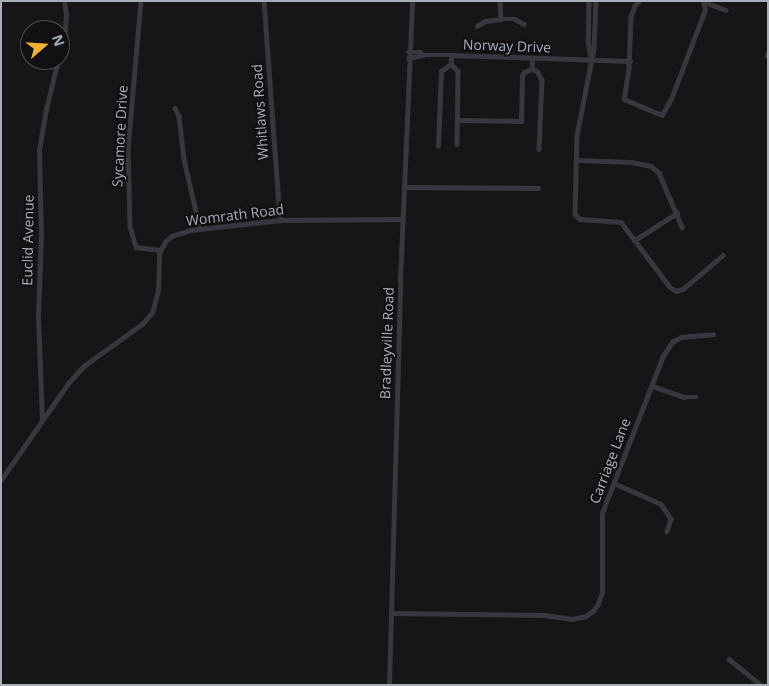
<!DOCTYPE html>
<style>
body{margin:0}
#map{position:relative;width:769px;height:686px;overflow:hidden;background:#161618;font-family:"Open Sans",sans-serif}
div>[style]{position:absolute}
.minor>*{height:4.5px;margin:-2.25px;padding:0 2.25px;transform-origin:2.25px;border-radius:2.25px;background:#37383d}
span{translate:-50% -50%;white-space:nowrap;text-align:center;line-height:1.15;-webkit-text-stroke:4.5px #111113;paint-order:stroke}
.street-label{font-size:14px;color:#a8adb8}
.frame{position:absolute;inset:0;border:2px solid #a8adb8;pointer-events:none}
.north{position:absolute;left:20px;top:20px;width:50px;height:50px;box-sizing:border-box;background:#111113;border:1px solid #4d4f55;border-radius:50%;rotate:71deg;font-size:14px;font-weight:700;line-height:20px;text-align:center;color:#a8adb8}
.north::after{content:'';display:block;margin:auto;width:18px;height:22px;background:#f2b134;clip-path:polygon(50% 0,100% 100%,50% 72%,0 100%)}
</style>
<div id="map">
<div class="minor">
<i style="left:141px;top:1px;width:149px;rotate:95deg"></i>
<i style="left:128px;top:149px;width:77px;rotate:88.5deg"></i>
<i style="left:130px;top:226px;width:22px;rotate:74deg"></i>
<i style="left:136px;top:247px;width:24px;rotate:7deg"></i>
<i style="left:264px;top:1px;width:220px;rotate:85.8deg"></i>
<i style="left:500px;top:1px;width:18px;rotate:87deg"></i>
<i style="left:589px;top:1px;width:39px;rotate:91deg"></i>
<i style="left:588px;top:40px;width:19px;rotate:81deg"></i>
<i style="left:596px;top:1px;width:48px;rotate:92.4deg"></i>
<i style="left:594px;top:49px;width:89px;rotate:101.1deg"></i>
<i style="left:577px;top:136px;width:78px;rotate:91.5deg"></i>
<i style="left:575px;top:214px;width:7px;rotate:45deg"></i>
<i style="left:580px;top:219px;width:41px;rotate:4.2deg"></i>
<i style="left:621px;top:222px;width:81px;rotate:53deg"></i>
<i style="left:670px;top:287px;width:7px;rotate:34deg"></i>
<i style="left:676px;top:291px;width:7px;rotate:-16deg"></i>
<i style="left:683px;top:289px;width:52px;rotate:-40.4deg"></i>
<i style="left:639px;top:1px;width:6px;rotate:129deg"></i>
<i style="left:635px;top:6px;width:12px;rotate:110deg"></i>
<i style="left:631px;top:17px;width:52px;rotate:92.2deg"></i>
<i style="left:629px;top:69px;width:30px;rotate:99deg"></i>
<i style="left:624px;top:99px;width:41px;rotate:22.8deg"></i>
<i style="left:662px;top:115px;width:18px;rotate:-61deg"></i>
<i style="left:671px;top:99px;width:95px;rotate:-69.1deg"></i>
<i style="left:705px;top:10px;width:9px;rotate:-103deg"></i>
<i style="left:704px;top:2px;width:23px;rotate:20deg"></i>
<i style="left:477px;top:26px;width:9px;rotate:-32deg"></i>
<i style="left:485px;top:21px;width:16px;rotate:-7deg"></i>
<i style="left:501px;top:19px;width:14px"></i>
<i style="left:515px;top:19px;width:10px;rotate:29deg"></i>
<i style="left:60px;top:52px;width:23px;rotate:-77deg"></i>
<i style="left:65px;top:30px;width:15px;rotate:-86deg"></i>
<i style="left:66px;top:15px;width:14px;rotate:-98deg"></i>
<i style="left:408px;top:52px;width:12px"></i>
<i style="left:420px;top:52px;width:4px;rotate:45deg"></i>
<i style="left:452px;top:55px;width:9px;rotate:96deg"></i>
<i style="left:451px;top:64px;width:10px;rotate:45deg"></i>
<i style="left:458px;top:71px;width:73px;rotate:90.8deg"></i>
<i style="left:767px;top:56px;width:3px;rotate:-72deg"></i>
<i style="left:408px;top:58px;width:15px;rotate:-11deg"></i>
<i style="left:423px;top:55px;width:29px"></i>
<i style="left:452px;top:55px;width:178px;rotate:1.9deg"></i>
<i style="left:532px;top:69px;width:5px;rotate:22deg"></i>
<i style="left:537px;top:71px;width:10px;rotate:61deg"></i>
<i style="left:542px;top:80px;width:69px;rotate:92.5deg"></i>
<i style="left:175px;top:108px;width:9px;rotate:63deg"></i>
<i style="left:179px;top:116px;width:43px;rotate:83.4deg"></i>
<i style="left:184px;top:159px;width:72px;rotate:77.1deg"></i>
<i style="left:459px;top:120px;width:62px;rotate:0.9deg"></i>
<i style="left:521px;top:121px;width:45px;rotate:-88.7deg"></i>
<i style="left:522px;top:76px;width:4px;rotate:-63deg"></i>
<i style="left:524px;top:72px;width:9px;rotate:-21deg"></i>
<i style="left:532px;top:69px;width:11px;rotate:-90deg"></i>
<i style="left:438px;top:146px;width:75px;rotate:-87.7deg"></i>
<i style="left:441px;top:71px;width:12px;rotate:-35deg"></i>
<i style="left:576px;top:160px;width:56px;rotate:2deg"></i>
<i style="left:632px;top:162px;width:19px;rotate:12deg"></i>
<i style="left:651px;top:166px;width:11px;rotate:41deg"></i>
<i style="left:659px;top:173px;width:59px;rotate:66.9deg"></i>
<i style="left:405px;top:187px;width:133px;rotate:0.4deg"></i>
<i style="left:635px;top:240px;width:50px;rotate:-32.7deg"></i>
<i style="left:652px;top:386px;width:34px;rotate:19deg"></i>
<i style="left:684px;top:397px;width:12px"></i>
<i style="left:42px;top:421px;width:104px;rotate:-92.2deg"></i>
<i style="left:38px;top:317px;width:80px;rotate:-87.9deg"></i>
<i style="left:41px;top:237px;width:87px;rotate:-91.3deg"></i>
<i style="left:39px;top:150px;width:42px;rotate:-80.3deg"></i>
<i style="left:46px;top:109px;width:50px;rotate:-76.2deg"></i>
<i style="left:1px;top:480px;width:119px;rotate:-55.2deg"></i>
<i style="left:69px;top:382px;width:23px;rotate:-47deg"></i>
<i style="left:85px;top:365px;width:70px;rotate:-35.7deg"></i>
<i style="left:142px;top:324px;width:15px;rotate:-48deg"></i>
<i style="left:152px;top:313px;width:24px;rotate:-75deg"></i>
<i style="left:158px;top:290px;width:37px;rotate:-88deg"></i>
<i style="left:159px;top:253px;width:13px;rotate:-61deg"></i>
<i style="left:165px;top:242px;width:9px;rotate:-41deg"></i>
<i style="left:172px;top:236px;width:20px;rotate:-18deg"></i>
<i style="left:191px;top:230px;width:90px;rotate:-6.4deg"></i>
<i style="left:280px;top:220px;width:122px;rotate:-0.5deg"></i>
<i style="left:614px;top:483px;width:51px;rotate:24.1deg"></i>
<i style="left:661px;top:504px;width:18px;rotate:56deg"></i>
<i style="left:671px;top:519px;width:13px;rotate:108deg"></i>
<i style="left:391px;top:613px;width:153px;rotate:0.7deg"></i>
<i style="left:544px;top:615px;width:28px;rotate:8deg"></i>
<i style="left:572px;top:619px;width:14px;rotate:-12deg"></i>
<i style="left:586px;top:616px;width:9px;rotate:-36deg"></i>
<i style="left:593px;top:611px;width:9px;rotate:-54deg"></i>
<i style="left:598px;top:604px;width:13px;rotate:-72deg"></i>
<i style="left:602px;top:592px;width:79px;rotate:-90deg"></i>
<i style="left:602px;top:513px;width:168px;rotate:-68.8deg"></i>
<i style="left:663px;top:356px;width:17px;rotate:-57deg"></i>
<i style="left:672px;top:342px;width:10px;rotate:-29deg"></i>
<i style="left:681px;top:337px;width:32px;rotate:-5deg"></i>
<i style="left:729px;top:659px;width:41px;rotate:39.1deg"></i>
<i style="left:389px;top:685px;width:405px;rotate:-88.4deg"></i>
<i style="left:400px;top:280px;width:279px;rotate:-87.5deg"></i>
</div>
<div class="street-label">
<span style="left:507px;top:46px;rotate:2deg">Norway Drive</span>
<span style="left:260px;top:112px;rotate:-94deg">Whitlaws Road</span>
<span style="left:120px;top:136px;rotate:-87deg">Sycamore Drive</span>
<span style="left:235px;top:215px;rotate:-7deg">Womrath Road</span>
<span style="left:28px;top:240px;rotate:-89deg">Euclid Avenue</span>
<span style="left:387px;top:343px;rotate:-88deg">Bradleyville Road</span>
<span style="left:610px;top:461px;rotate:-69deg">Carriage Lane</span>
</div>
<div class="frame"></div>
<div class="north">N</div>
</div>
